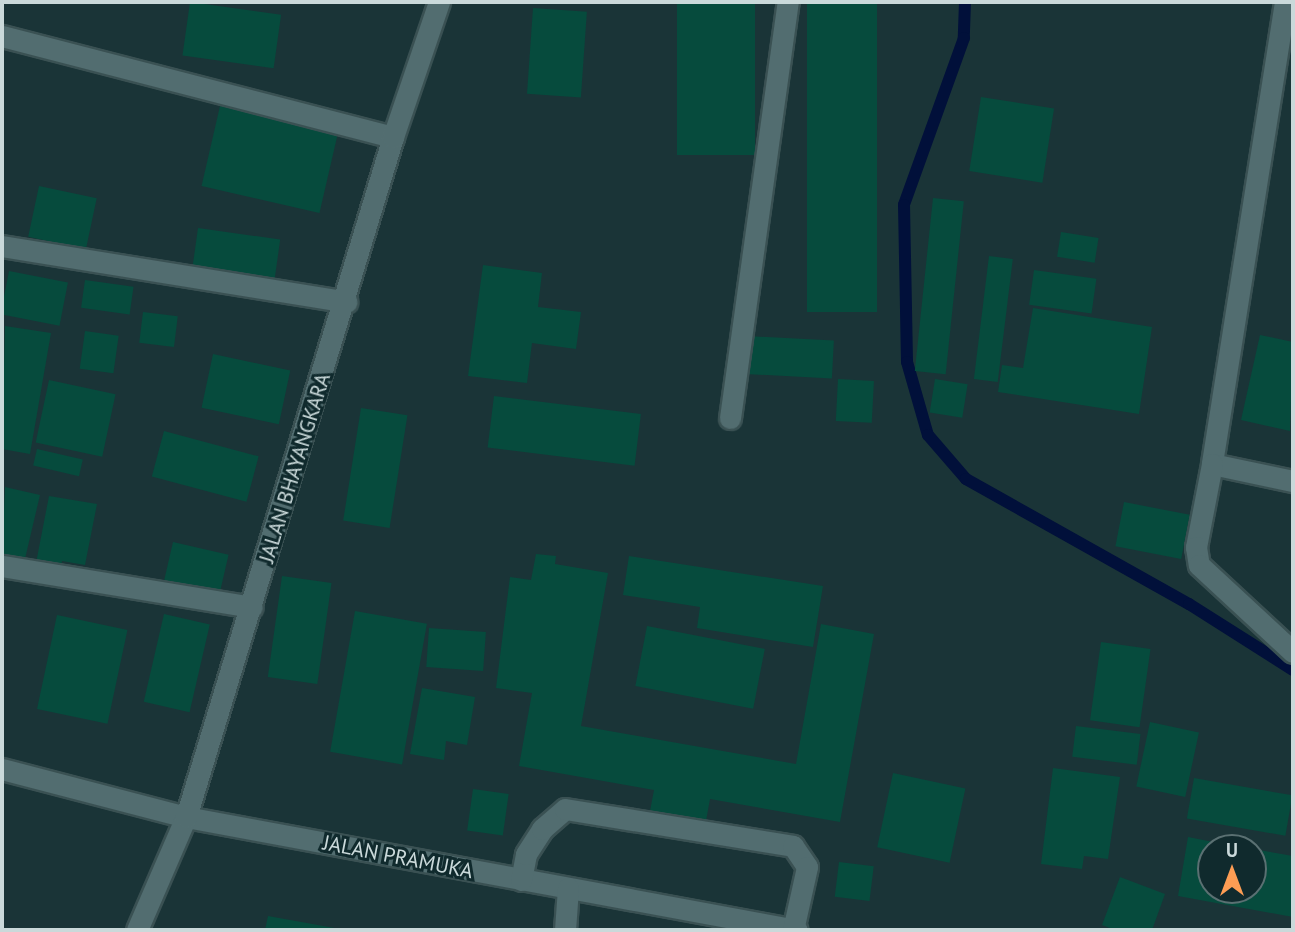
<!DOCTYPE html>
<style>
body{margin:0}
#map{position:relative;width:1295px;height:932px;overflow:hidden;background:#1a3437;font-family:"PT Sans",sans-serif}
div>[style]{position:absolute}
.stream>*{height:12px;margin:-6px;padding:0 6px;transform-origin:6px;border-radius:6px;background:#01103a}
.building>*{inset:0;background:#064b3d;transform-origin:0 0}
.roads{filter:drop-shadow(2px 0 #3a5153) drop-shadow(-2px 0 #3a5153) drop-shadow(0 2px #3a5153) drop-shadow(0 -2px #3a5153)}
.minor>*{height:21px;margin:-10.5px;padding:0 10.5px;transform-origin:10.5px;border-radius:10.5px;background:#526d70}
span{translate:-50% -50%;white-space:nowrap;text-align:center;line-height:1.15;-webkit-text-stroke:6px #102a2d;paint-order:stroke}
.street-label{font-size:21px;color:#cad9da}
.frame{position:absolute;inset:0;border:4px solid #cad9da;pointer-events:none}
.north{position:absolute;left:1197px;top:834px;width:70px;height:70px;box-sizing:border-box;background:#102a2d;border:2px solid #5a7072;border-radius:50%;rotate:0deg;font-size:19px;font-weight:700;line-height:28px;text-align:center;color:#cad9da}
.north::after{content:'';display:block;margin:auto;width:24px;height:32px;background:#fd9d54;clip-path:polygon(50% 0,100% 100%,50% 72%,0 100%)}
</style>
<div id="map">
<div class="stream">
<i style="left:965px;top:2px;width:36px;rotate:92deg"></i>
<i style="left:964px;top:38px;width:177px;rotate:109.8deg"></i>
<i style="left:904px;top:205px;width:157px;rotate:88.9deg"></i>
<i style="left:907px;top:362px;width:76px;rotate:74deg"></i>
<i style="left:928px;top:435px;width:58px;rotate:49.2deg"></i>
<i style="left:966px;top:479px;width:256px;rotate:29.3deg"></i>
<i style="left:1189px;top:604px;width:123px;rotate:32.4deg"></i>
</div>
<div class="building">
<i style="left:190px;top:2px;width:92px;height:54px;rotate:8deg"></i>
<i style="left:677px;top:2px;width:78px;height:153px"></i>
<i style="left:807px;top:2px;width:70px;height:310px"></i>
<i style="left:533px;top:8px;width:54px;height:86px;rotate:4deg"></i>
<i style="left:981px;top:97px;width:74px;height:75px;rotate:9deg"></i>
<i style="left:220px;top:106px;width:121px;height:82px;rotate:13deg"></i>
<i style="left:39px;top:186px;width:59px;height:52px;rotate:12deg"></i>
<i style="left:933px;top:198px;width:31px;height:174px;rotate:6deg"></i>
<i style="left:198px;top:228px;width:83px;height:44px;rotate:8deg"></i>
<i style="left:1061px;top:232px;width:38px;height:25px;rotate:9deg"></i>
<i style="left:989px;top:256px;width:24px;height:124px;rotate:7deg"></i>
<i style="clip-path:polygon(483px 265px,542px 273px,538px 307px,581px 312px,576px 349px,532px 343px,527px 383px,468px 376px)"></i>
<i style="left:1034px;top:270px;width:63px;height:35px;rotate:8deg"></i>
<i style="left:9px;top:271px;width:60px;height:44px;rotate:11deg"></i>
<i style="left:85px;top:280px;width:49px;height:28px;rotate:8deg"></i>
<i style="clip-path:polygon(1033px 308px,1152px 327px,1139px 414px,998px 392px,1002px 365px,1023px 368px)"></i>
<i style="left:143px;top:312px;width:35px;height:31px;rotate:7deg"></i>
<i style="clip-path:polygon(5px 326px,51px 333px,30px 454px,2px 449px)"></i>
<i style="left:85px;top:331px;width:34px;height:38px;rotate:8deg"></i>
<i style="clip-path:polygon(1260px 335px,1293px 342px,1290px 431px,1241px 420px)"></i>
<i style="left:747px;top:336px;width:87px;height:38px;rotate:3deg"></i>
<i style="left:213px;top:354px;width:79px;height:55px;rotate:12deg"></i>
<i style="left:838px;top:379px;width:36px;height:42px;rotate:3deg"></i>
<i style="left:935px;top:379px;width:33px;height:34px;rotate:9deg"></i>
<i style="left:49px;top:380px;width:68px;height:64px;rotate:12deg"></i>
<i style="left:494px;top:396px;width:148px;height:52px;rotate:7deg"></i>
<i style="left:361px;top:408px;width:47px;height:114px;rotate:9deg"></i>
<i style="left:164px;top:431px;width:98px;height:47px;rotate:15deg"></i>
<i style="left:37px;top:449px;width:47px;height:17px;rotate:13deg"></i>
<i style="clip-path:polygon(5px 487px,40px 495px,24px 563px,2px 558px)"></i>
<i style="clip-path:polygon(49px 496px,97px 504px,85px 565px,62px 561px,61px 568px,36px 563px)"></i>
<i style="left:1124px;top:502px;width:67px;height:45px;rotate:11deg"></i>
<i style="left:173px;top:542px;width:57px;height:41px;rotate:13deg"></i>
<i style="clip-path:polygon(536px 554px,556px 556px,555px 564px,608px 573px,581px 726px,796px 764px,821px 624px,874px 634px,840px 822px,710px 799px,706px 821px,650px 811px,654px 790px,519px 766px,532px 693px,496px 688px,510px 577px,531px 580px)"></i>
<i style="clip-path:polygon(629px 556px,823px 586px,813px 647px,697px 628px,700px 607px,623px 595px)"></i>
<i style="left:282px;top:576px;width:50px;height:102px;rotate:8deg"></i>
<i style="left:355px;top:611px;width:73px;height:143px;rotate:10deg"></i>
<i style="left:164px;top:614px;width:47px;height:90px;rotate:13deg"></i>
<i style="left:57px;top:615px;width:72px;height:96px;rotate:12deg"></i>
<i style="left:647px;top:626px;width:120px;height:61px;rotate:11deg"></i>
<i style="left:429px;top:628px;width:57px;height:39px;rotate:4deg"></i>
<i style="left:1101px;top:642px;width:50px;height:79px;rotate:8deg"></i>
<i style="clip-path:polygon(422px 688px,475px 697px,467px 745px,446px 741px,444px 760px,410px 754px)"></i>
<i style="left:1150px;top:722px;width:50px;height:66px;rotate:12deg"></i>
<i style="left:1076px;top:726px;width:65px;height:31px;rotate:7deg"></i>
<i style="clip-path:polygon(1053px 768px,1120px 777px,1108px 859px,1084px 856px,1082px 869px,1041px 864px)"></i>
<i style="left:893px;top:773px;width:74px;height:76px;rotate:12deg"></i>
<i style="left:1194px;top:778px;width:100px;height:41px;rotate:10deg"></i>
<i style="left:473px;top:789px;width:36px;height:42px;rotate:8deg"></i>
<i style="clip-path:polygon(1188px 837px,1239px 847px,1211px 848px,1211px 890px,1253px 890px,1253px 849px,1293px 856px,1293px 917px,1178px 896px)"></i>
<i style="left:839px;top:862px;width:35px;height:35px;rotate:7deg"></i>
<i style="clip-path:polygon(1120px 877px,1165px 894px,1152px 930px,1115px 930px,1102px 925px)"></i>
<i style="clip-path:polygon(268px 916px,340px 929px,340px 930px,265px 930px)"></i>
</div>
<div class="roads">
<div class="minor">
<i style="left:1285px;top:2px;width:468px;rotate:99deg"></i>
<i style="left:1212px;top:464px;width:83px;rotate:11.9deg"></i>
<i style="left:2px;top:36px;width:404px;rotate:14.5deg"></i>
<i style="left:2px;top:246px;width:349px;rotate:9.2deg"></i>
<i style="left:730px;top:418px;width:420px;rotate:-82.1deg"></i>
<i style="left:1212px;top:464px;width:85px;rotate:100.9deg"></i>
<i style="left:1196px;top:547px;width:18px;rotate:81deg"></i>
<i style="left:1199px;top:565px;width:128px;rotate:42.8deg"></i>
<i style="left:2px;top:566px;width:253px;rotate:9.3deg"></i>
<i style="left:2px;top:769px;width:190px;rotate:14.6deg"></i>
<i style="left:186px;top:817px;width:621px;rotate:10.48deg"></i>
<i style="left:521px;top:880px;width:26px;rotate:-79deg"></i>
<i style="left:526px;top:854px;width:30px;rotate:-57deg"></i>
<i style="left:542px;top:829px;width:30px;rotate:-41deg"></i>
<i style="left:565px;top:809px;width:231px;rotate:9.2deg"></i>
<i style="left:793px;top:846px;width:25px;rotate:56deg"></i>
<i style="left:807px;top:867px;width:65px;rotate:102.5deg"></i>
<i style="left:137px;top:930px;width:123px;rotate:-66.6deg"></i>
<i style="left:186px;top:817px;width:711px;rotate:-73.07deg"></i>
<i style="left:393px;top:137px;width:143px;rotate:-71.2deg"></i>
<i style="left:565px;top:930px;width:42px;rotate:-85.9deg"></i>
</div>
</div>
<div class="street-label">
<span style="left:295px;top:468px;rotate:-73deg">JALAN BHAYANGKARA</span>
<span style="left:398px;top:857px;rotate:11deg">JALAN PRAMUKA</span>
</div>
<div class="frame"></div>
<div class="north">U</div>
</div>
